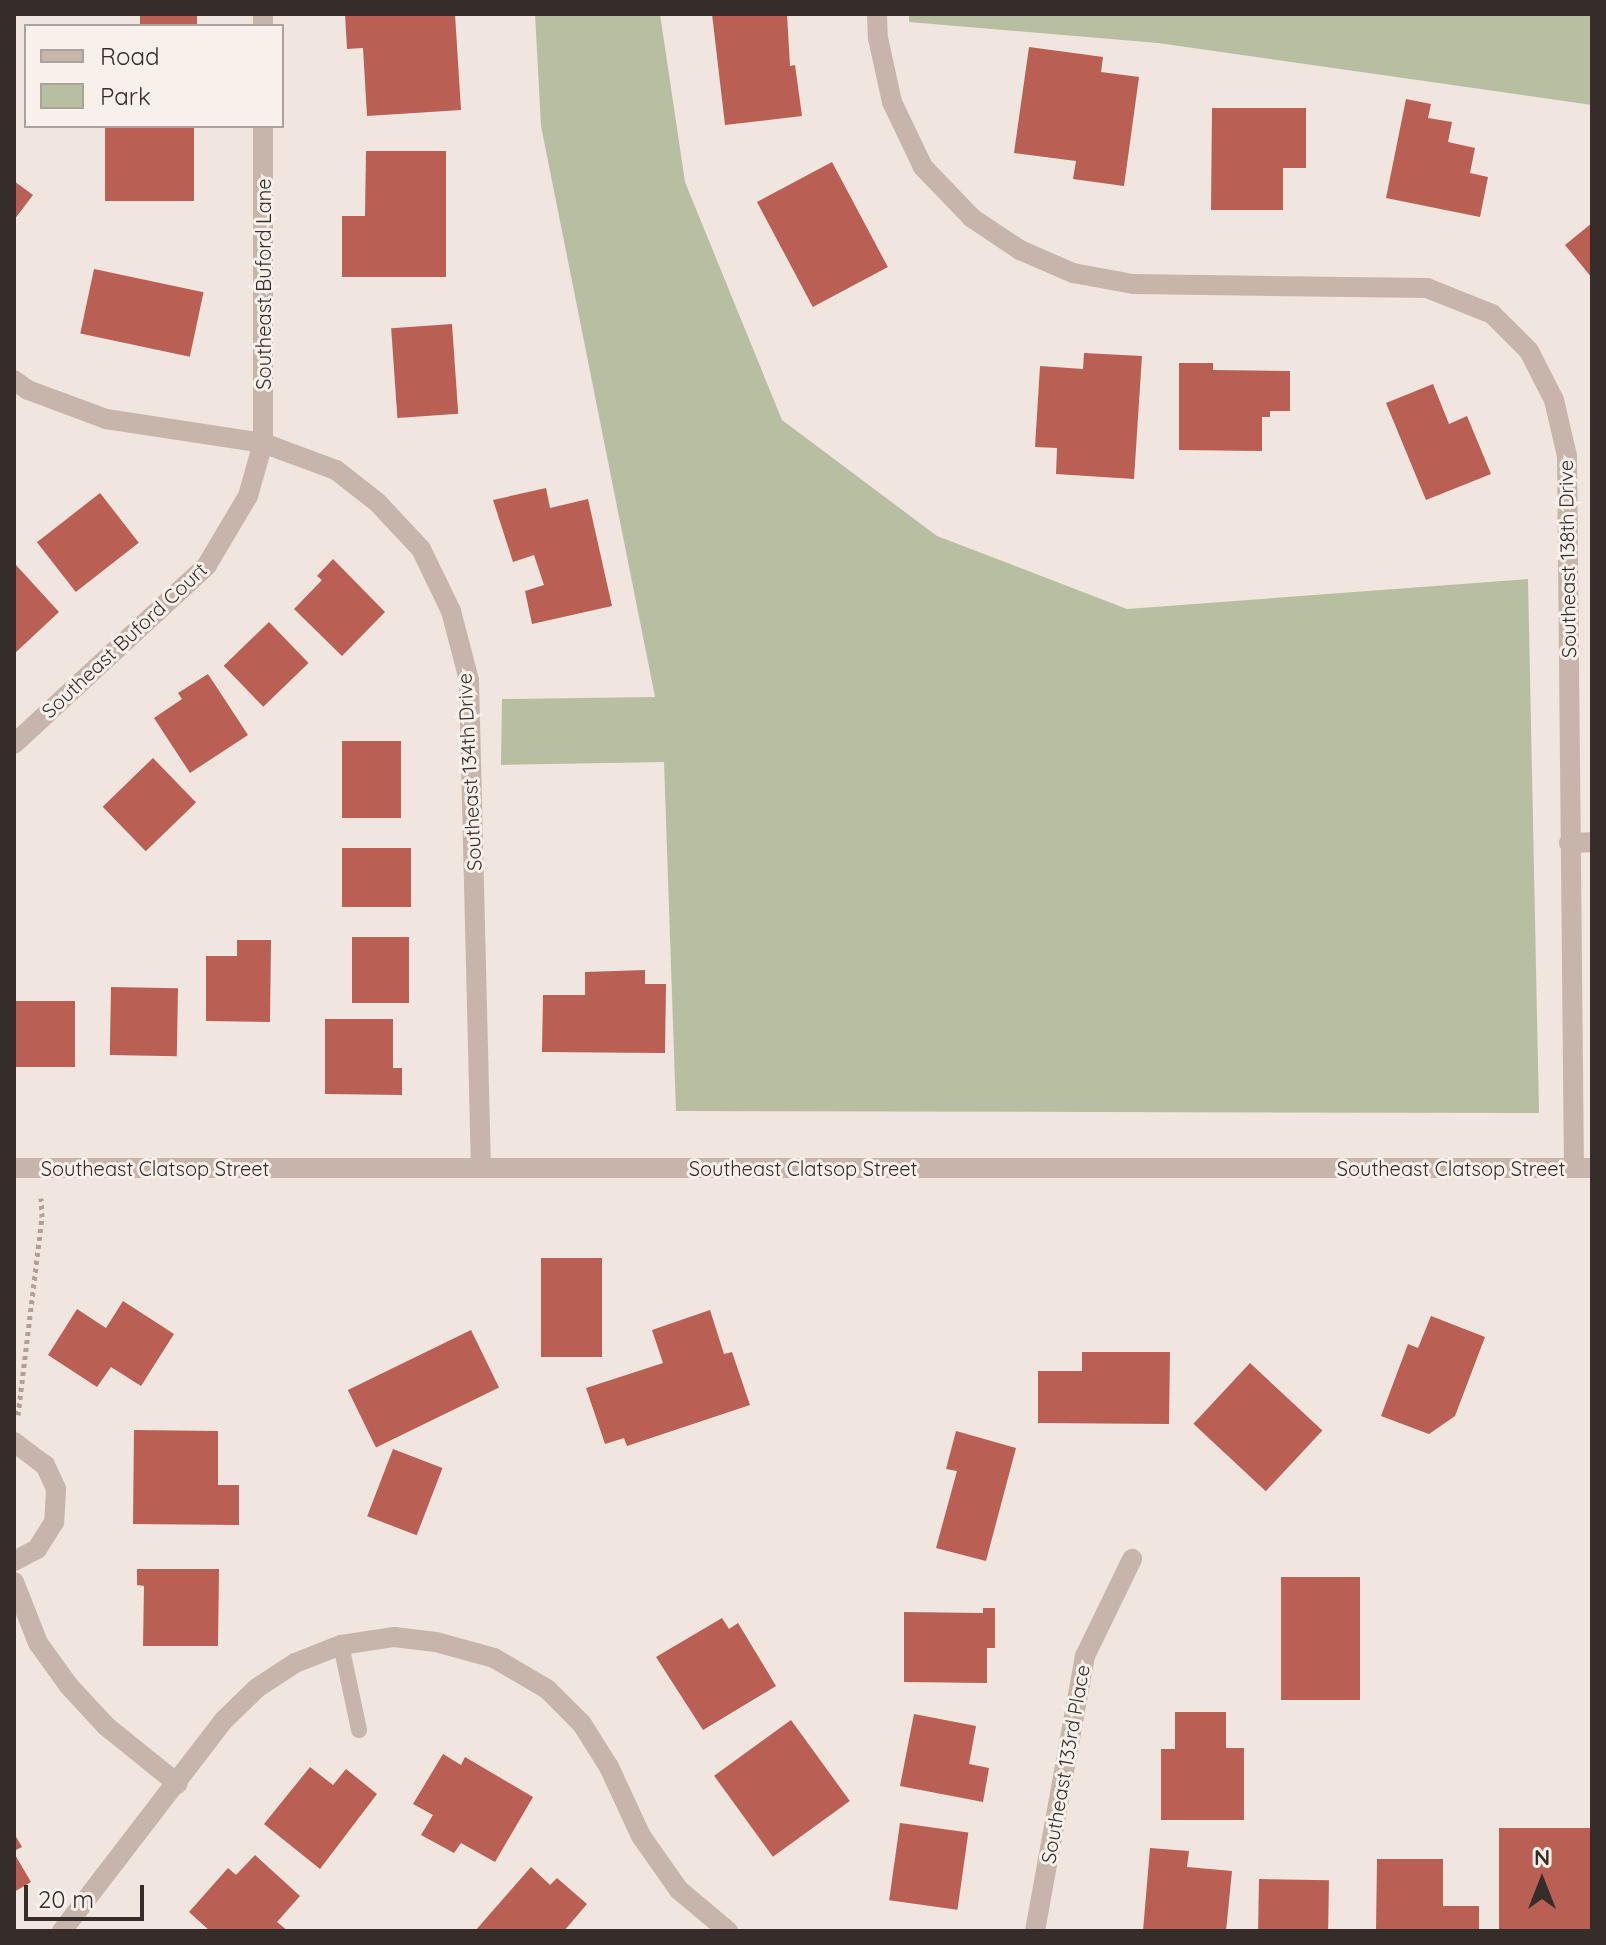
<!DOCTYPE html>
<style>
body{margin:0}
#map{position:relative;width:1606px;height:1945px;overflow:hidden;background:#f0e6df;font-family:Quicksand,sans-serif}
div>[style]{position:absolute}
.green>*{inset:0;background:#b8bea0}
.building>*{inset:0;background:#ba5f53;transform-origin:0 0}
.path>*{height:5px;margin-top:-2.5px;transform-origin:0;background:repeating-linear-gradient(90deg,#b39f96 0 4px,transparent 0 8px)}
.service>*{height:16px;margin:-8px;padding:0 8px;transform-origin:8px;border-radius:8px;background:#c7b5ac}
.minor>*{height:20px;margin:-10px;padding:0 10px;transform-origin:10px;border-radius:10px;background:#c7b5ac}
.tertiary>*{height:20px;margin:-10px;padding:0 10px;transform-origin:10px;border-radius:10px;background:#c7b5ac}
span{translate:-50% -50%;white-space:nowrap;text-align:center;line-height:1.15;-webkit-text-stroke:6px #f8f0eb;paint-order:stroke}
.street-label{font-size:20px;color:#362c2a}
.frame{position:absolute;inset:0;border:16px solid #362c2a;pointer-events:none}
.legend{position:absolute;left:24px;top:24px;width:260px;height:104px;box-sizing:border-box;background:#f8f0eb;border:2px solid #aaa29e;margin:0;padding:10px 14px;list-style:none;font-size:24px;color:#362c2a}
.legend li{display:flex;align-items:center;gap:16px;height:40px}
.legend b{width:40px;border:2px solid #aaa29e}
.north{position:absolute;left:1502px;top:1841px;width:80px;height:80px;-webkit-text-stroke:6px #f8f0eb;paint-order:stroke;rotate:0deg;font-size:22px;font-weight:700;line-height:32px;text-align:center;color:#362c2a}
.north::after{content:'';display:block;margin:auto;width:28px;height:36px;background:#362c2a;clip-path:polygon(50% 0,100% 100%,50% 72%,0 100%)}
.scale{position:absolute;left:24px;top:1885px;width:120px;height:36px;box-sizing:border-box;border:4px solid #362c2a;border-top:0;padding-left:10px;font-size:24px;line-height:28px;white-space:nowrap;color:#362c2a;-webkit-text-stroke:6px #f8f0eb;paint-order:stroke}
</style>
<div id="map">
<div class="green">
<i style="clip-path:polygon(535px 14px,660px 14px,685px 182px,782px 420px,937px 536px,1127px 609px,1528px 579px,1539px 1113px,676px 1111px,664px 762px,501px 765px,502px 699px,655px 697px,541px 126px)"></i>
<i style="clip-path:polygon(909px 14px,1592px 14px,1592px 105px,1158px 43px,909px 22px)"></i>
</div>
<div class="building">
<i style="left:140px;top:14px;width:57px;height:12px"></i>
<i style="clip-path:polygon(345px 14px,455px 14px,461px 110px,367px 116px,363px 48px,347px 49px)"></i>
<i style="clip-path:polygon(712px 14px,787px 14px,790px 66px,795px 65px,802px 116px,725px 125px)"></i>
<i style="clip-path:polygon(1029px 47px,1103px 57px,1101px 72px,1139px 77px,1124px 186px,1073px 179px,1076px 161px,1014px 153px)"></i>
<i style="clip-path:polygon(1406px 99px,1431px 104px,1428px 118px,1452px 122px,1448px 142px,1475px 148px,1470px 173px,1488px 177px,1480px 217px,1386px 198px)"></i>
<i style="clip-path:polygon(1212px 108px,1306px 108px,1306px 168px,1283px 168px,1283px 210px,1211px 210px)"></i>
<i style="left:105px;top:126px;width:89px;height:75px"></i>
<i style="clip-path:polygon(366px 151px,446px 151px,446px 277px,342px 277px,342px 216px,365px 216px)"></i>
<i style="left:832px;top:162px;width:119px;height:85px;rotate:62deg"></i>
<i style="clip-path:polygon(14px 181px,33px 195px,14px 220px)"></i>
<i style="clip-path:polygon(1592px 223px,1592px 278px,1565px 245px)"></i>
<i style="left:94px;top:269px;width:112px;height:66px;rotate:12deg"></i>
<i style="left:452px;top:324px;width:90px;height:61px;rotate:86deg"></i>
<i style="clip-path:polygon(1084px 353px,1142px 356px,1134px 479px,1056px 474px,1057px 448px,1035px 447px,1040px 366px,1083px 369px)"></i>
<i style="clip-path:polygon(1179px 363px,1213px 363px,1213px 370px,1290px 371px,1290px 411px,1270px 411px,1270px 417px,1262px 417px,1262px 451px,1179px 450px)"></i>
<i style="clip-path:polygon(1433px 384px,1449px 424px,1467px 416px,1491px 474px,1426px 500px,1386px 403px)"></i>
<i style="clip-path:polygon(546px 488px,550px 508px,588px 499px,612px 606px,532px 624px,525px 591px,544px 585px,534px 555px,513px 562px,493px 500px)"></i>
<i style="left:100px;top:493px;width:63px;height:80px;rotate:52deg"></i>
<i style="clip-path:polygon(333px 559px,385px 612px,342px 656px,294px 609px,322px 580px,317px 576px)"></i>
<i style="clip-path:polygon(16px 565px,59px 612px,14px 654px,14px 566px)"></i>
<i style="left:269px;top:622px;width:57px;height:63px;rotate:46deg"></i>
<i style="clip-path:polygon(208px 674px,248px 735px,190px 773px,154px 718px,182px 699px,178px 693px)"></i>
<i style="left:342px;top:741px;width:59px;height:77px"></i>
<i style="left:153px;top:758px;width:62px;height:70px;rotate:46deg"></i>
<i style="left:342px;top:848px;width:69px;height:59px"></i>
<i style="left:352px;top:937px;width:57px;height:66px"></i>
<i style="clip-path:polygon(237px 940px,271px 940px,270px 1022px,206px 1021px,206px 956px,237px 956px)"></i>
<i style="clip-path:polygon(645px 970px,645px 984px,666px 984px,665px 1053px,542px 1052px,543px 995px,585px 995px,585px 972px)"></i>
<i style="left:111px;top:987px;width:67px;height:68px;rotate:1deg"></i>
<i style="left:14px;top:1001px;width:61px;height:66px"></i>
<i style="clip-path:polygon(325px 1019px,393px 1019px,393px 1068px,402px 1068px,402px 1095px,325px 1094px)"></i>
<i style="left:541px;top:1258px;width:61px;height:99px"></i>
<i style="clip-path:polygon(123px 1301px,174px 1334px,141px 1386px,111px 1367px,97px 1387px,48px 1355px,77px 1309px,106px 1328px)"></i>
<i style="clip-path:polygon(710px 1310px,724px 1354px,732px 1352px,750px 1405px,627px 1446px,624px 1438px,605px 1444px,586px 1388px,663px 1363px,652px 1330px)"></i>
<i style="clip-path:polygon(1431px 1316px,1485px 1337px,1455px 1416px,1429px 1434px,1381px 1416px,1408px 1344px,1418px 1348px)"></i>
<i style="left:471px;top:1330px;width:64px;height:137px;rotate:64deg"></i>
<i style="clip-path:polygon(1082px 1352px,1170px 1352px,1169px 1424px,1038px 1423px,1038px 1371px,1082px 1371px)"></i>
<i style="left:1250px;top:1363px;width:99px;height:83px;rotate:43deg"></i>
<i style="clip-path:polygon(134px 1430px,218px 1431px,218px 1485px,239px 1485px,239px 1525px,133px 1524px)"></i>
<i style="clip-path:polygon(956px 1431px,1016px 1448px,986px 1561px,936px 1548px,957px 1471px,946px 1469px)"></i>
<i style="left:393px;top:1449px;width:53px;height:72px;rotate:21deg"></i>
<i style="clip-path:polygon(137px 1569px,219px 1569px,218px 1646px,143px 1646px,144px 1586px,137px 1585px)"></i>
<i style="left:1281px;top:1577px;width:79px;height:123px"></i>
<i style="clip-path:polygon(983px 1608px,995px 1608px,995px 1648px,987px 1648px,987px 1683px,904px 1682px,904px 1612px,983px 1613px)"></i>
<i style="clip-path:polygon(722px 1618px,729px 1629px,738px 1623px,776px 1686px,703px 1730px,656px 1657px)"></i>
<i style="clip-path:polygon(1175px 1712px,1226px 1712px,1226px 1748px,1244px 1748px,1244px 1820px,1161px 1820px,1161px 1749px,1175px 1749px)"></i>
<i style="clip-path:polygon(914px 1714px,976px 1726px,969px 1764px,989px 1768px,983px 1802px,900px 1786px)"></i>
<i style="left:791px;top:1720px;width:100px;height:95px;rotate:54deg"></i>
<i style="clip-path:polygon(443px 1754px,461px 1765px,465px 1757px,533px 1797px,495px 1862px,461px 1843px,454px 1853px,421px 1835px,433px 1815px,413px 1804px)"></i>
<i style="clip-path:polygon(310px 1767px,333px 1785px,346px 1769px,377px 1794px,320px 1869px,264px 1824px)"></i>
<i style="left:900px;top:1823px;width:69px;height:78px;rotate:8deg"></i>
<i style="left:1499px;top:1828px;width:93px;height:103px"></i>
<i style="clip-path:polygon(14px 1833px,22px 1847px,14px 1851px)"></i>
<i style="clip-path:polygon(1150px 1848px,1189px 1851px,1187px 1867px,1232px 1871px,1226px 1931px,1143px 1931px)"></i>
<i style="clip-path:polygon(14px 1853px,31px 1882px,14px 1892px)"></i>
<i style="clip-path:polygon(255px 1855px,300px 1896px,277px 1922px,288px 1931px,210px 1931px,189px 1912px,228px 1868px,236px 1875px)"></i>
<i style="clip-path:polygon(1377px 1859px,1443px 1859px,1443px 1906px,1479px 1906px,1479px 1931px,1376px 1931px)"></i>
<i style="clip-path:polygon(531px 1867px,550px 1885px,557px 1878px,587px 1904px,564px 1931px,475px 1931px)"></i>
<i style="left:1259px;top:1879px;width:70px;height:52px;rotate:1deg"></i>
</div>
<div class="path">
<i style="left:18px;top:1415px;width:199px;rotate:-83.1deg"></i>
<i style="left:42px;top:1217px;width:19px;rotate:-93deg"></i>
</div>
<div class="service">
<i style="left:341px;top:1645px;width:87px;rotate:78deg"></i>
</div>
<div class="minor">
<i style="left:877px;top:14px;width:24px;rotate:88deg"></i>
<i style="left:878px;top:38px;width:66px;rotate:77.7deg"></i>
<i style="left:892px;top:102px;width:72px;rotate:64.5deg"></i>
<i style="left:923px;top:167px;width:71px;rotate:46.1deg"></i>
<i style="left:972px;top:218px;width:58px;rotate:33.7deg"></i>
<i style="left:1020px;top:250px;width:58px;rotate:23.5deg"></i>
<i style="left:1073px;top:273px;width:61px;rotate:10.4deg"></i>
<i style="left:1133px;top:284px;width:294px;rotate:0.8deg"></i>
<i style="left:1427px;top:288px;width:70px;rotate:21.8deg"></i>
<i style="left:1492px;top:314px;width:52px;rotate:45deg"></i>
<i style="left:1529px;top:351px;width:55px;rotate:63deg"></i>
<i style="left:1554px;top:400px;width:57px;rotate:76.9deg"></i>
<i style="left:1567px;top:456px;width:712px;rotate:89.44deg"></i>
<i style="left:263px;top:26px;width:12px;rotate:-90deg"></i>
<i style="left:14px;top:380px;width:17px;rotate:36deg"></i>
<i style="left:28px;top:390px;width:83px;rotate:20.4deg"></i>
<i style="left:106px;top:419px;width:159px;rotate:8.7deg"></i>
<i style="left:263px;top:443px;width:78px;rotate:20.3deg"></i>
<i style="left:336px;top:470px;width:52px;rotate:38deg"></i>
<i style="left:377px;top:502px;width:64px;rotate:46.9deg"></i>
<i style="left:421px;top:549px;width:69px;rotate:64.2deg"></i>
<i style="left:451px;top:611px;width:71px;rotate:75.4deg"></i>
<i style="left:469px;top:680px;width:488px;rotate:88.6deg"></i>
<i style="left:14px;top:744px;width:263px;rotate:-42.8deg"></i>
<i style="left:207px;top:565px;width:80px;rotate:-59.3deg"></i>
<i style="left:248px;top:496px;width:55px;rotate:-74.2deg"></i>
<i style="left:263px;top:443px;width:317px;rotate:-90deg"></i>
<i style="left:1569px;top:843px;width:23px;rotate:-2deg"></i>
<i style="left:14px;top:1442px;width:39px;rotate:37deg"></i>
<i style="left:45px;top:1465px;width:26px;rotate:65deg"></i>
<i style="left:56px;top:1489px;width:33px;rotate:93deg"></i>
<i style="left:54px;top:1522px;width:32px;rotate:122deg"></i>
<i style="left:37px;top:1549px;width:26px;rotate:152deg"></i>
<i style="left:14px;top:1582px;width:66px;rotate:68.5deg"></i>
<i style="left:38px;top:1643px;width:53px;rotate:54.2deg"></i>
<i style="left:69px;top:1686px;width:54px;rotate:47.2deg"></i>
<i style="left:106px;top:1726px;width:92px;rotate:38.9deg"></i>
<i style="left:62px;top:1931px;width:265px;rotate:-52.5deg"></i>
<i style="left:223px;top:1721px;width:47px;rotate:-44.1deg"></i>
<i style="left:257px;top:1688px;width:45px;rotate:-33.3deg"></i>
<i style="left:295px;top:1663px;width:49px;rotate:-21.4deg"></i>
<i style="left:341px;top:1645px;width:54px;rotate:-8.6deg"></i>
<i style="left:394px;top:1637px;width:42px;rotate:6.8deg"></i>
<i style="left:436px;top:1642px;width:60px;rotate:15.4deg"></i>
<i style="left:494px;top:1658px;width:61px;rotate:30.3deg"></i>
<i style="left:547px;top:1689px;width:49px;rotate:45deg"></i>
<i style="left:582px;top:1724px;width:51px;rotate:57.9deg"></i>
<i style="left:609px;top:1767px;width:76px;rotate:65.1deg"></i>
<i style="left:641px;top:1836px;width:66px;rotate:54.9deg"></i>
<i style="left:679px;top:1890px;width:64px;rotate:39.9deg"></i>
<i style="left:1035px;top:1931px;width:280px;rotate:-79.7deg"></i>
<i style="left:1085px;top:1656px;width:108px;rotate:-64.1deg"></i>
</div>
<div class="tertiary">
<i style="left:14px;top:1168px;width:1578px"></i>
</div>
<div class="street-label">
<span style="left:263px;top:284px;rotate:-90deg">Southeast Buford Lane</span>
<span style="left:1567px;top:559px;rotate:-91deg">Southeast 138th Drive</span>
<span style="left:124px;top:640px;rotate:-43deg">Southeast Buford Court</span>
<span style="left:469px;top:772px;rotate:-93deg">Southeast 134th Drive</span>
<span style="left:155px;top:1168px">Southeast Clatsop Street</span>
<span style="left:803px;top:1168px">Southeast Clatsop Street</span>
<span style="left:1451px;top:1168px">Southeast Clatsop Street</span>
<span style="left:1065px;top:1764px;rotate:-80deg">Southeast 133rd Place</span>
</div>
<div class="frame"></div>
<ul class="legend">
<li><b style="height:10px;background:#c7b5ac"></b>Road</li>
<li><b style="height:22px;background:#b8bea0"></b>Park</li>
</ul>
<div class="north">N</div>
<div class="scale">20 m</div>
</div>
